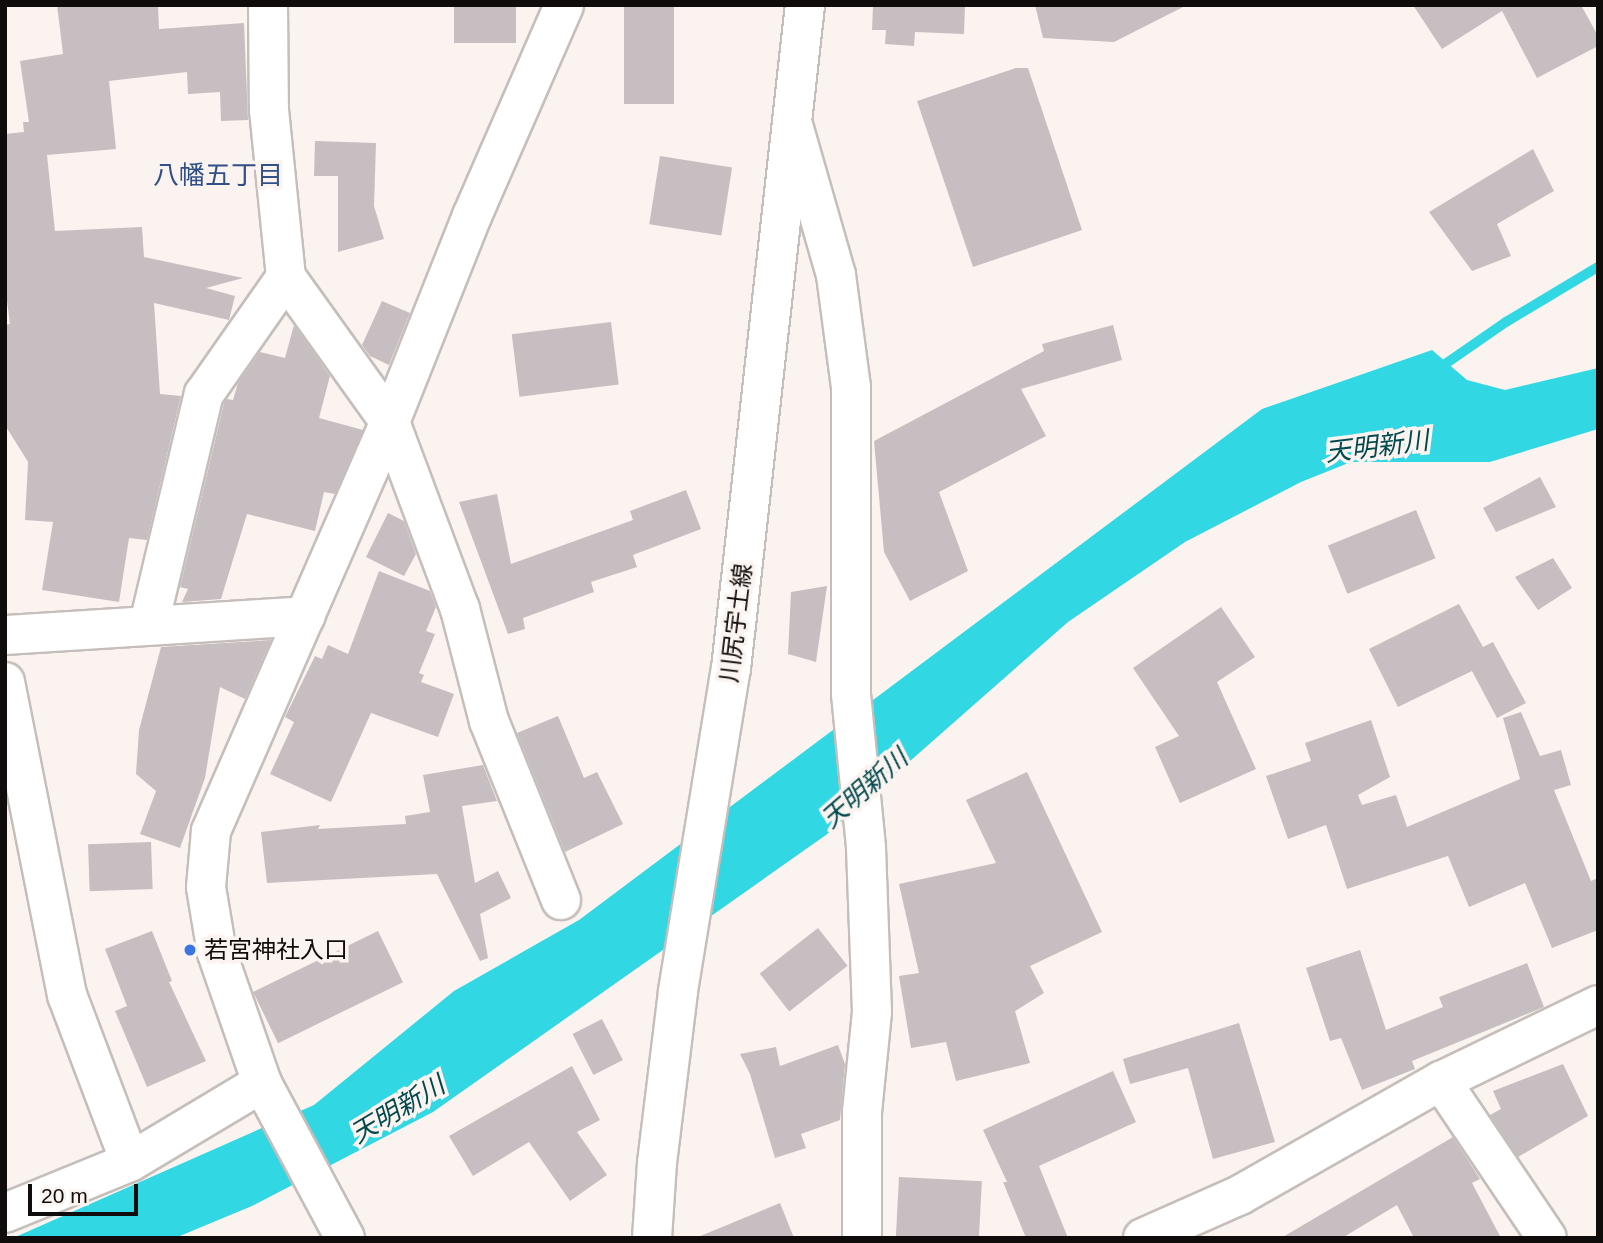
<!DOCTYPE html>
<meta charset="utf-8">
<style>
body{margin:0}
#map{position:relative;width:1603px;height:1243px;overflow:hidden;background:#fbf3ef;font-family:Helvetica,"Noto Sans JP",sans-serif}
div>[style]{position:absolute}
.water>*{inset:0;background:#32d7e4}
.stream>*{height:10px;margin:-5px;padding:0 5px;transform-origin:5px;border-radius:5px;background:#32d7e4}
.building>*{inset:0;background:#c7bec1;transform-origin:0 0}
.roads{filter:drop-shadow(2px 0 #c5beba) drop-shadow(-2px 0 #c5beba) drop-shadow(0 2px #c5beba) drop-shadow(0 -2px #c5beba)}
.minor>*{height:38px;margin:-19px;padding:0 19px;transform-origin:19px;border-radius:19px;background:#fff}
.major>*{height:38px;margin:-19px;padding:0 19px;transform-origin:19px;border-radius:19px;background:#fff}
.dots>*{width:19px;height:19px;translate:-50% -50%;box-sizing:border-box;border:4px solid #fbf3ef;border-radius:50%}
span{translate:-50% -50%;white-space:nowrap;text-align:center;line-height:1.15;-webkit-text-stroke:7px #fbf3ef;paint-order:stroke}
.street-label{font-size:24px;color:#0f0c0b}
.poi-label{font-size:24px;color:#0f0c0b}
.left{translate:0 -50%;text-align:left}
.neighbourhood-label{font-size:26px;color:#325088}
.water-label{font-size:26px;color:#00494e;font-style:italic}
.frame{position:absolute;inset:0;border:7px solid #0f0c0b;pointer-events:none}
.scale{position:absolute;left:28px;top:1184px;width:110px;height:32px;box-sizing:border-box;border:4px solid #0f0c0b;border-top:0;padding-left:9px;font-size:21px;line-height:24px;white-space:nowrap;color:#0f0c0b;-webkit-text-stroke:5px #fbf3ef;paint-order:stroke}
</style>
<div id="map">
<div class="water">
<i style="clip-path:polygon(1432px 350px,1467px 380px,1505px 390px,1598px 368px,1598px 429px,1490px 462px,1351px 462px,1301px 482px,1185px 542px,1068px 622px,826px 835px,433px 1112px,252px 1206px,175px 1238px,13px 1238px,314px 1105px,454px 991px,579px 920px,1262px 409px)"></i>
</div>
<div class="stream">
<i style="left:1438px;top:369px;width:83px;rotate:-34.7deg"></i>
<i style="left:1506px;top:322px;width:107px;rotate:-30.9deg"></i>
</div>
<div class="building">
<i style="clip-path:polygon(57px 5px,158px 5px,159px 29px,244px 23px,248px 120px,221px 121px,220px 92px,188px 94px,187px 72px,109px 81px,116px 149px,47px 155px,55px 231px,142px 227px,144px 257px,243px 278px,206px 288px,235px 296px,229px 320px,154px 303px,160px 394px,181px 396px,147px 540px,129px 538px,119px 602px,42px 590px,53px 522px,25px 520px,28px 462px,5px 425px,5px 325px,10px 324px,5px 286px,5px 134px,24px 132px,23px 122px,29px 122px,20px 61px,63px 54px)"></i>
<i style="left:454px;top:5px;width:62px;height:38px"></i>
<i style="left:624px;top:5px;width:50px;height:99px"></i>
<i style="clip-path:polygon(873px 5px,965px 5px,964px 34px,915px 32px,914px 46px,885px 44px,886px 30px,872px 30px)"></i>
<i style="clip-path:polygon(1035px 5px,1187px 5px,1114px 42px,1043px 38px)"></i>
<i style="clip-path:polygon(1413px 5px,1581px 5px,1598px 36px,1598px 46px,1537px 78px,1502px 11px,1442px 49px)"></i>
<i style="clip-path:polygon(1016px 68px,1028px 68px,1082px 230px,973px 267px,917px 101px)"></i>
<i style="clip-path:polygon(315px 141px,376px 143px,374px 206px,384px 239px,338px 252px,338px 176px,314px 176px)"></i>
<i style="clip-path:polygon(1533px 149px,1554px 191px,1497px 224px,1511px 256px,1472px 271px,1429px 212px)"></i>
<i style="left:660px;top:156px;width:73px;height:69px;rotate:9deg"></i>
<i style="clip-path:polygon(382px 301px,410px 313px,389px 365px,370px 356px,362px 345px)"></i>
<i style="left:611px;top:322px;width:63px;height:100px;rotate:83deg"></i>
<i style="clip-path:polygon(294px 325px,330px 376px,319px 418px,363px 430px,335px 494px,324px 492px,315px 531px,247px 514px,221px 599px,182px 602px,188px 589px,180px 587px,224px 403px,227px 399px,233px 400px,238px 383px,260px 352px,285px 358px)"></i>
<i style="clip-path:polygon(1113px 325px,1122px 360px,1021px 389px,1046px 436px,939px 492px,968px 571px,910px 601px,884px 552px,874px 441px,1044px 351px,1042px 344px)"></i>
<i style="clip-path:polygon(1540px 477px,1556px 507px,1496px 532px,1483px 508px)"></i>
<i style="clip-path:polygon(686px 490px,701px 529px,633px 555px,637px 567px,591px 582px,594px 592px,523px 618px,525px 629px,508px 634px,459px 502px,497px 494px,511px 564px,633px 520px,630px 511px)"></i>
<i style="left:1416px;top:510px;width:52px;height:95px;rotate:68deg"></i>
<i style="clip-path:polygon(388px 513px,404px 521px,416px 554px,404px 576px,366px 557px)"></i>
<i style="clip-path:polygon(1553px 558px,1572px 588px,1538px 610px,1515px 577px)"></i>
<i style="clip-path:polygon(379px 571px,430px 591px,436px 607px,426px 631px,435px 634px,419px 673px,424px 675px,421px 682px,454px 694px,438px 737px,371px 713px,331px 802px,270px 774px,294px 722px,285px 717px,315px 656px,322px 659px,328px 645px,348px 654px)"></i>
<i style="clip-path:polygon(827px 586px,816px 662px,788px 654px,791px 592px)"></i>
<i style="clip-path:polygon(1459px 604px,1483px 647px,1493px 642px,1526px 703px,1497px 718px,1472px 671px,1398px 707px,1369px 649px)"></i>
<i style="clip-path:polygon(1221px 607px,1255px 657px,1217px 682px,1256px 769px,1180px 803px,1155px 747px,1179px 736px,1133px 668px)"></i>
<i style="clip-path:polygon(271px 640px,245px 699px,220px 687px,205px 778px,180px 848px,140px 834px,156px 791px,136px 774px,139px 730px,161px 647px)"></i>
<i style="clip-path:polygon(1521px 712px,1540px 756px,1561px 750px,1571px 785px,1554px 790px,1591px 881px,1598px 878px,1598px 930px,1552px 948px,1525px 883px,1469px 907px,1448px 856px,1347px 889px,1326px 825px,1288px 839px,1266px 776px,1311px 761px,1305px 743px,1371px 720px,1390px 777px,1358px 795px,1362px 805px,1396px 795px,1407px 827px,1520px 779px,1503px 718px)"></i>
<i style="clip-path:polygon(558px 716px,584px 778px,597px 772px,623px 824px,565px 852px,517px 733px)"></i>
<i style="clip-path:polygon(483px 765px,497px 801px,462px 806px,475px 883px,498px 871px,511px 898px,480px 914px,488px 958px,480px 961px,437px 874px,267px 883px,261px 832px,320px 825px,318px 829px,406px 824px,405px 816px,430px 812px,423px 775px)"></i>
<i style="clip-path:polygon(1027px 772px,1102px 932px,1030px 966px,1044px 993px,1015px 1011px,1030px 1063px,956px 1081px,946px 1042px,911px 1048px,899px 976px,919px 973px,899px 884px,996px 863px,966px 800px)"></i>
<i style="left:151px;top:842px;width:47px;height:63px;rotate:88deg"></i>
<i style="left:818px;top:928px;width:48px;height:74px;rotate:52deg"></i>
<i style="clip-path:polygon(152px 931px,172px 981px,169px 982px,206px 1061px,147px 1087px,115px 1011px,127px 1006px,105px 949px)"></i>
<i style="left:378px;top:931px;width:57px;height:139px;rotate:64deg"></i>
<i style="clip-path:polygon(1360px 950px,1386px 1030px,1443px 1007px,1439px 997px,1527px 963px,1544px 1007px,1412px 1061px,1415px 1069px,1362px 1090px,1341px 1038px,1330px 1041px,1306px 968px)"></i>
<i style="left:602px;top:1019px;width:46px;height:33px;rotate:63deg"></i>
<i style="clip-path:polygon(1239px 1023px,1275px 1142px,1213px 1159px,1188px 1068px,1130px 1084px,1123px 1059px)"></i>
<i style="clip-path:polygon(838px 1045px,845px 1064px,840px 1120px,801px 1134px,806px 1148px,775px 1158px,750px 1074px,740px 1054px,776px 1047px,780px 1066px)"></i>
<i style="clip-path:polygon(1563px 1064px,1588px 1116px,1518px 1157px,1490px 1115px,1501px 1109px,1493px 1091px)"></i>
<i style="clip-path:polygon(572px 1066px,600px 1120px,577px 1132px,607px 1175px,570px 1201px,529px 1142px,473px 1176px,449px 1136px)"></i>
<i style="clip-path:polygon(1113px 1071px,1136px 1122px,1039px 1166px,1068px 1238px,1026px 1238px,1003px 1182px,1007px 1182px,983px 1130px)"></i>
<i style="clip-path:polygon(1453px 1137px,1480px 1179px,1472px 1183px,1501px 1238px,1414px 1238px,1397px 1205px,1342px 1238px,1281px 1238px)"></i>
<i style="left:899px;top:1177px;width:83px;height:61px;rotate:3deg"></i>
<i style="clip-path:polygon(780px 1203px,794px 1238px,698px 1238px,698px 1237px)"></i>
</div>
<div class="roads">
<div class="minor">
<i style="left:268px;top:5px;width:105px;rotate:89.5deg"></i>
<i style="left:269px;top:110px;width:168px;rotate:84.2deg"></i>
<i style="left:286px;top:277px;width:178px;rotate:54.4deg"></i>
<i style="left:390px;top:422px;width:200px;rotate:69.5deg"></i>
<i style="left:460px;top:609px;width:116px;rotate:75.5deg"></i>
<i style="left:489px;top:721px;width:193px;rotate:68.1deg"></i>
<i style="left:793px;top:125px;width:156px;rotate:74deg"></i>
<i style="left:836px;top:275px;width:113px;rotate:82.4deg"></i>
<i style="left:851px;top:387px;width:307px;rotate:90deg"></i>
<i style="left:851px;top:694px;width:155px;rotate:84.4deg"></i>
<i style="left:866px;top:848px;width:164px;rotate:87.9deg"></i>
<i style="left:872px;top:1012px;width:100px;rotate:95.7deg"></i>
<i style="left:862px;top:1112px;width:126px;rotate:90deg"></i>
<i style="left:149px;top:624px;width:236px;rotate:-76.6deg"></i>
<i style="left:204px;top:394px;width:143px;rotate:-55deg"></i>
<i style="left:5px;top:635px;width:301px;rotate:-3.6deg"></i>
<i style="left:5px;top:682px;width:319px;rotate:78.8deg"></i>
<i style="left:67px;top:995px;width:178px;rotate:69.3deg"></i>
<i style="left:1441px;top:1081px;width:189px;rotate:56deg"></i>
<i style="left:5px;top:1213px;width:135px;rotate:-22.2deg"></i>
<i style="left:130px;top:1162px;width:154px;rotate:-30.9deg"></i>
<i style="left:345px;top:1238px;width:176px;rotate:-118.2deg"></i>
<i style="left:262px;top:1083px;width:138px;rotate:-109.1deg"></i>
<i style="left:217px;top:953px;width:67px;rotate:-99.5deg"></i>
<i style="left:206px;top:887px;width:56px;rotate:-84.9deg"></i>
<i style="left:211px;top:831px;width:446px;rotate:-66.4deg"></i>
<i style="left:390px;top:422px;width:222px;rotate:-68.3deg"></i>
<i style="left:472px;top:216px;width:230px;rotate:-66.4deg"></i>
<i style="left:1143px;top:1238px;width:106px;rotate:-23.9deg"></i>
<i style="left:1240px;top:1195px;width:231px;rotate:-29.6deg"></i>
<i style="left:1441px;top:1081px;width:174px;rotate:-25.8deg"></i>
</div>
<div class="major">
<i style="left:652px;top:1238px;width:75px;rotate:-86.2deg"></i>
<i style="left:657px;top:1163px;width:173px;rotate:-83deg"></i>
<i style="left:678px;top:991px;width:326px;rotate:-80.7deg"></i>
<i style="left:731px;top:669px;width:668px;rotate:-83.64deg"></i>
</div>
</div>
<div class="dots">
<i style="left:190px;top:950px;background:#3a75e4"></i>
</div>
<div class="street-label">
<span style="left:736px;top:623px;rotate:-83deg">川尻宇土線</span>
</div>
<div class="poi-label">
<span class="left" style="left:204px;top:950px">若宮神社入口</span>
</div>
<div class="neighbourhood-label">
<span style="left:218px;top:176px">八幡五丁目</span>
</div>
<div class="water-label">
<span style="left:1377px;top:447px;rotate:-7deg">天明新川</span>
<span style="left:865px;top:789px;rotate:-41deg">天明新川</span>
<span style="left:398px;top:1110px;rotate:-31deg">天明新川</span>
</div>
<div class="frame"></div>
<div class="scale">20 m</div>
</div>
